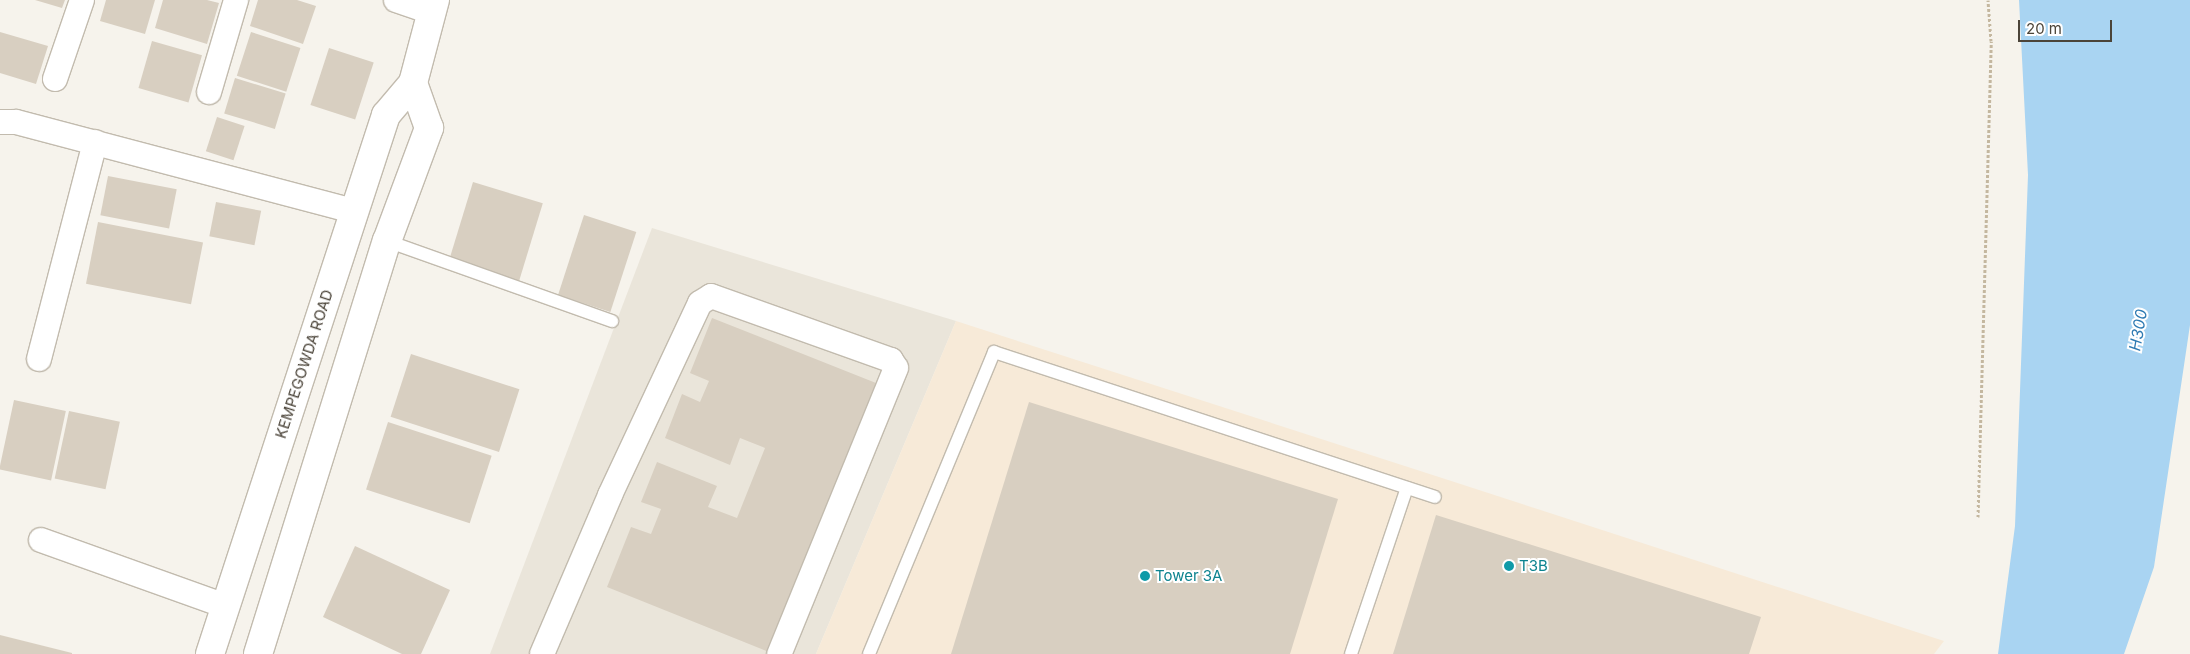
<!DOCTYPE html>
<style>
body{margin:0}
#map{position:relative;width:2190px;height:654px;overflow:hidden;background:#f6f3ec;font-family:Inter,sans-serif}
div>[style]{position:absolute}
.residential>*{inset:0;background:#eae5da}
.commercial>*{inset:0;background:#f7ead8}
.water>*{inset:0;background:#a9d4f2}
.building>*{inset:0;background:#d8cfc1;transform-origin:0 0}
.path>*{height:3px;margin-top:-1.5px;transform-origin:0;background:repeating-linear-gradient(90deg,#c4b79f 0 2.5px,transparent 0 5px)}
.roads{filter:drop-shadow(1px 0 #c2bbae) drop-shadow(-1px 0 #c2bbae) drop-shadow(0 1px #c2bbae) drop-shadow(0 -1px #c2bbae)}
.service>*{height:12px;margin:-6px;padding:0 6px;transform-origin:6px;border-radius:6px;background:#fff}
.minor>*{height:24px;margin:-12px;padding:0 12px;transform-origin:12px;border-radius:12px;background:#fff}
.tertiary>*{height:28px;margin:-14px;padding:0 14px;transform-origin:14px;border-radius:14px;background:#fff}
.dots>*{width:14px;height:14px;translate:-50% -50%;box-sizing:border-box;border:2px solid #fff;border-radius:50%}
span{translate:-50% -50%;white-space:nowrap;text-align:center;line-height:1.15;-webkit-text-stroke:4px #fff;paint-order:stroke}
.street-label{font-size:15px;color:#4b4439}
.culture-label{font-size:15px;color:#0d838f}
.left{translate:0 -50%;text-align:left}
.water-label{font-size:16px;color:#2e7ab2;font-style:italic}
.scale{position:absolute;left:2018px;top:20px;width:94px;height:22px;box-sizing:border-box;border:2px solid #4b4439;border-top:0;padding-left:6px;font-size:15px;line-height:18px;white-space:nowrap;color:#4b4439;-webkit-text-stroke:4px #fff;paint-order:stroke}
</style>
<div id="map">
<div class="residential">
<i style="clip-path:polygon(652px 228px,956px 321px,816px 654px,490px 654px)"></i>
</div>
<div class="commercial">
<i style="clip-path:polygon(956px 321px,1442px 478px,1944px 641px,1934px 654px,816px 654px)"></i>
</div>
<div class="water">
<i style="clip-path:polygon(2019px 0,2190px 0,2190px 325px,2154px 567px,2124px 654px,1998px 654px,2015px 526px,2028px 175px)"></i>
</div>
<div class="building">
<i style="clip-path:polygon(35px 0,65px 0,62px 8px)"></i>
<i style="clip-path:polygon(106px 0,155px 0,145px 34px,100px 21px)"></i>
<i style="clip-path:polygon(163px 0,207px 0,219px 3px,207px 44px,155px 28px)"></i>
<i style="clip-path:polygon(258px 0,297px 0,316px 6px,303px 44px,250px 26px)"></i>
<i style="clip-path:polygon(0 32px,48px 46px,36px 84px,0 73px)"></i>
<i style="left:251px;top:32px;width:52px;height:46px;rotate:18deg"></i>
<i style="left:152px;top:41px;width:52px;height:49px;rotate:16deg"></i>
<i style="left:329px;top:48px;width:47px;height:60px;rotate:18deg"></i>
<i style="left:235px;top:78px;width:53px;height:37px;rotate:17deg"></i>
<i style="left:217px;top:117px;width:29px;height:36px;rotate:18deg"></i>
<i style="left:108px;top:176px;width:70px;height:40px;rotate:11deg"></i>
<i style="left:473px;top:182px;width:73px;height:83px;rotate:17deg"></i>
<i style="left:216px;top:202px;width:46px;height:35px;rotate:11deg"></i>
<i style="left:584px;top:215px;width:55px;height:84px;rotate:18deg"></i>
<i style="left:98px;top:222px;width:107px;height:63px;rotate:11deg"></i>
<i style="clip-path:polygon(712px 318px,876px 383px,769px 652px,607px 587px,631px 527px,651px 534px,661px 509px,641px 502px,657px 462px,717px 486px,708px 507px,737px 518px,765px 448px,740px 438px,730px 465px,665px 438px,682px 394px,700px 402px,709px 381px,690px 373px)"></i>
<i style="left:411px;top:354px;width:114px;height:66px;rotate:18deg"></i>
<i style="left:14px;top:400px;width:53px;height:71px;rotate:12deg"></i>
<i style="clip-path:polygon(1029px 402px,1338px 499px,1290px 654px,951px 654px)"></i>
<i style="left:69px;top:411px;width:52px;height:69px;rotate:12deg"></i>
<i style="left:388px;top:422px;width:109px;height:71px;rotate:18deg"></i>
<i style="clip-path:polygon(1436px 515px,1761px 617px,1749px 654px,1393px 654px)"></i>
<i style="clip-path:polygon(355px 546px,450px 590px,421px 654px,402px 654px,323px 617px)"></i>
<i style="clip-path:polygon(0 635px,72px 653px,72px 654px,0 654px)"></i>
</div>
<div class="path">
<i style="left:1978px;top:517px;width:476px;rotate:-88.4deg"></i>
<i style="left:1991px;top:41px;width:41px;rotate:-94.2deg"></i>
</div>
<div class="roads">
<div class="service">
<i style="left:387px;top:241px;width:239px;rotate:19.6deg"></i>
<i style="left:869px;top:654px;width:327px;rotate:-67.5deg"></i>
<i style="left:994px;top:352px;width:464px;rotate:18.2deg"></i>
<i style="left:1351px;top:654px;width:175px;rotate:-71.4deg"></i>
</div>
<div class="minor">
<i style="left:396px;top:0;width:37px;rotate:19deg"></i>
<i style="left:55px;top:79px;width:83px;rotate:-71.1deg"></i>
<i style="left:209px;top:92px;width:96px;rotate:-73.6deg"></i>
<i style="left:0;top:122px;width:16px"></i>
<i style="left:16px;top:122px;width:350px;rotate:14.8deg"></i>
<i style="left:39px;top:359px;width:224px;rotate:-75.5deg"></i>
<i style="left:41px;top:540px;width:195px;rotate:19.7deg"></i>
<i style="left:542px;top:654px;width:173px;rotate:-66.8deg"></i>
<i style="left:610px;top:495px;width:212px;rotate:-64.9deg"></i>
<i style="left:700px;top:303px;width:13px;rotate:-32deg"></i>
<i style="left:711px;top:296px;width:191px;rotate:19.6deg"></i>
<i style="left:891px;top:360px;width:9px;rotate:58deg"></i>
<i style="left:896px;top:368px;width:309px;rotate:112.2deg"></i>
</div>
<div class="tertiary">
<i style="left:210px;top:654px;width:567px;rotate:-71.92deg"></i>
<i style="left:386px;top:115px;width:42px;rotate:-49.8deg"></i>
<i style="left:413px;top:83px;width:86px;rotate:-75.2deg"></i>
<i style="left:258px;top:654px;width:433px;rotate:-72.7deg"></i>
<i style="left:387px;top:241px;width:121px;rotate:-69.6deg"></i>
<i style="left:429px;top:128px;width:48px;rotate:-109.6deg"></i>
</div>
</div>
<div class="dots">
<i style="left:1509px;top:566px;background:#0f9aa8"></i>
<i style="left:1145px;top:576px;background:#0f9aa8"></i>
</div>
<div class="street-label">
<span style="left:304px;top:364px;rotate:-72deg">KEMPEGOWDA ROAD</span>
</div>
<div class="culture-label">
<span class="left" style="left:1519px;top:566px">T3B</span>
<span class="left" style="left:1155px;top:576px">Tower 3A</span>
</div>
<div class="water-label">
<span style="left:2138px;top:330px;rotate:-80deg">H300</span>
</div>
<div class="scale">20 m</div>
</div>
